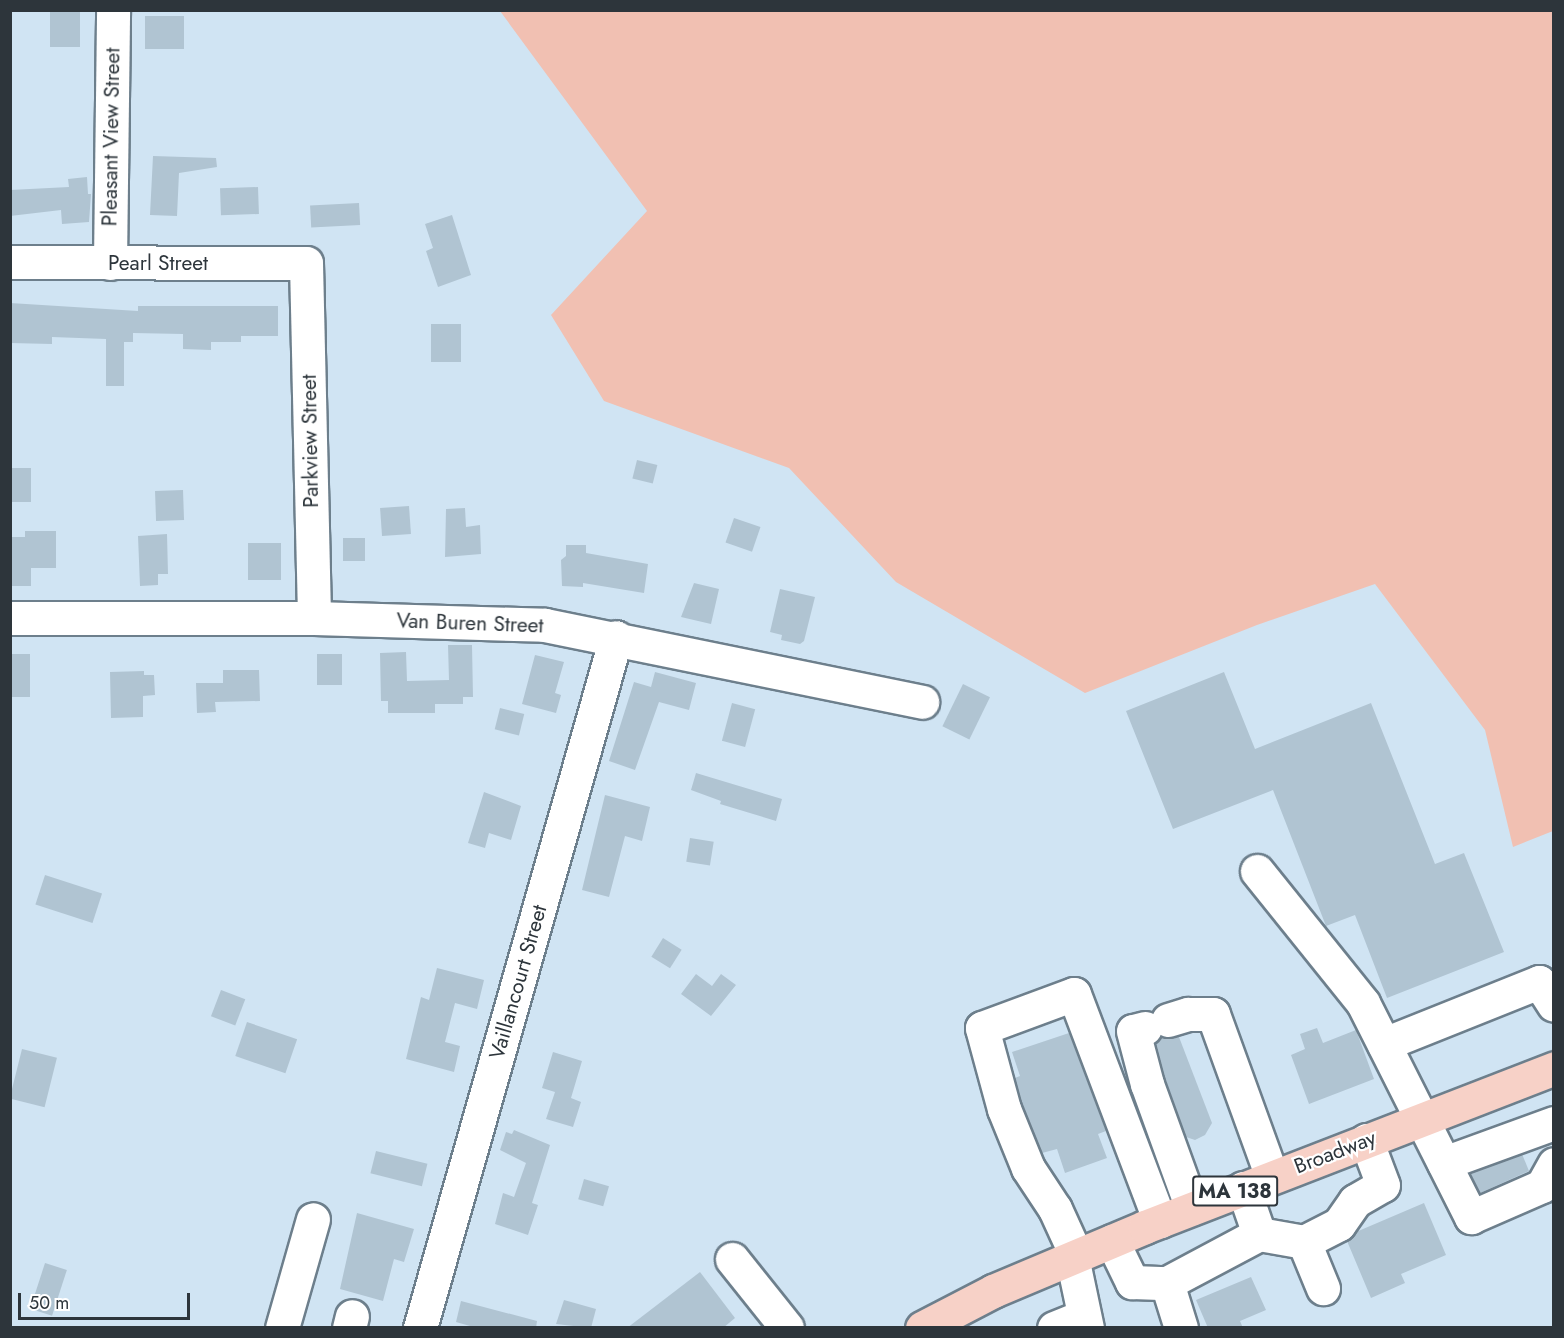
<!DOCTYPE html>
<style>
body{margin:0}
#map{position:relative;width:1564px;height:1338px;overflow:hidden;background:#d0e4f3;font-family:Jost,sans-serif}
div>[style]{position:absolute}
.green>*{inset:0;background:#f1c0b2}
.building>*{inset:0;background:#b0c4d2;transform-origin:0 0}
.roads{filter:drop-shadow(2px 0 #6d7f8c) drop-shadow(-2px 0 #6d7f8c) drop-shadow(0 2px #6d7f8c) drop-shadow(0 -2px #6d7f8c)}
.minor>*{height:33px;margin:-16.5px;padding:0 16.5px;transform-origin:16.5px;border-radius:16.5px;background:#fff}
.major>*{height:33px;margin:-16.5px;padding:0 16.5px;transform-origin:16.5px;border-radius:16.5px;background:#f7d1c7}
span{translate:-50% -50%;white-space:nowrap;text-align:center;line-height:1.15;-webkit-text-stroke:4.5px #fff;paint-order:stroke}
.shield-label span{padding:2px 4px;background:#fff;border:2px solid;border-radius:4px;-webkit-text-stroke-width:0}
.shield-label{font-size:20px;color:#2d353b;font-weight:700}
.street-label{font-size:21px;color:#2d353b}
.frame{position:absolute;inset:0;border:12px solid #2d353b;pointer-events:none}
.scale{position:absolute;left:18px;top:1293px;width:172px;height:27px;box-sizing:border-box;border:3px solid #2d353b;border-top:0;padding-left:8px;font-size:18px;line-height:21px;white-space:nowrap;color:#2d353b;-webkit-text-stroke:4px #fff;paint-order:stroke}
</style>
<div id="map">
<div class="green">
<i style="clip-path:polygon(500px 11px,1553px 11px,1553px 831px,1513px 847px,1485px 730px,1375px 584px,1257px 625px,1085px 693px,896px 582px,789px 468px,604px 401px,551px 315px,647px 211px)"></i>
</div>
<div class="building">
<i style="left:50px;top:10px;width:30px;height:37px"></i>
<i style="left:145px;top:16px;width:39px;height:33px"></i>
<i style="clip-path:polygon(153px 156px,216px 158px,217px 167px,179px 173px,177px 216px,150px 215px)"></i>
<i style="clip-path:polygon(87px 177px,88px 194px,91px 194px,89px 222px,62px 224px,61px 210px,10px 216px,10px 190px,69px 187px,68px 179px)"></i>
<i style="left:258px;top:187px;width:27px;height:38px;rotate:88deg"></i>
<i style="left:359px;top:203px;width:22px;height:49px;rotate:87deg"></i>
<i style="clip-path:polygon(452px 215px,471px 275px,438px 287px,426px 251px,433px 248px,425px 224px)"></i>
<i style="clip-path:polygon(10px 303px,138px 311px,138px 306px,278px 306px,278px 336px,241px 336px,241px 342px,211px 342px,211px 350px,183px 349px,183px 334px,133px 333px,133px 342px,124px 342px,124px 386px,106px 386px,106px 339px,52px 337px,52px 344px,10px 343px)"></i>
<i style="left:431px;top:324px;width:30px;height:38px"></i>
<i style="left:637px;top:460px;width:21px;height:19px;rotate:14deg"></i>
<i style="left:10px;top:468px;width:21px;height:34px"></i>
<i style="left:183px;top:490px;width:30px;height:28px;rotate:88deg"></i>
<i style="left:409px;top:506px;width:28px;height:29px;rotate:86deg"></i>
<i style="clip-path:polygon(465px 508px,466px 527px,480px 525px,481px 554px,445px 557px,446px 509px)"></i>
<i style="left:734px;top:518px;width:28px;height:26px;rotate:19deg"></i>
<i style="clip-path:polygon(25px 531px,56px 531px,56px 568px,31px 568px,31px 586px,10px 586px,10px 537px,25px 537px)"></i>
<i style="clip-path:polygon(167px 534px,168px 574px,158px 574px,158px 585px,140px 586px,138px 536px)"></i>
<i style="left:343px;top:538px;width:22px;height:23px"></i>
<i style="left:248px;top:543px;width:33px;height:37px"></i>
<i style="clip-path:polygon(566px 545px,586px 545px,586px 553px,648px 564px,644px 593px,583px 583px,583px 587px,562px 586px,561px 560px,566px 556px)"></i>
<i style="clip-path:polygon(694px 583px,719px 589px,711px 624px,681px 617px)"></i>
<i style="clip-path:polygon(780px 589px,815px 597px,804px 641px,800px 644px,781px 640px,782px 635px,770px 632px)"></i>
<i style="clip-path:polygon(448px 645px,472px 645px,473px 697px,463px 697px,463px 704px,435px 704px,435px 713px,388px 713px,388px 701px,381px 701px,380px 653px,406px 652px,407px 681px,449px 680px)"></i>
<i style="left:10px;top:654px;width:20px;height:43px"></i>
<i style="left:317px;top:654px;width:25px;height:31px"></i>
<i style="clip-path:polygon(535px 655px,564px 662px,555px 693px,561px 695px,556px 713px,522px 704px)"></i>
<i style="clip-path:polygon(223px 670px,259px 670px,260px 701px,215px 702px,216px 712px,197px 713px,196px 683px,223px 683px)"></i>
<i style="clip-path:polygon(144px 671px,144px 675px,154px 675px,155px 695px,143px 696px,143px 717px,111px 718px,110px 672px)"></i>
<i style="clip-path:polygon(655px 672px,696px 683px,689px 710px,659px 702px,635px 770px,609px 761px,634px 682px,651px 687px)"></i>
<i style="clip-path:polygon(1224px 672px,1255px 749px,1371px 703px,1435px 864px,1464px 853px,1504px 952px,1387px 998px,1355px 915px,1326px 926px,1273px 790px,1173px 829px,1126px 711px)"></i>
<i style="left:963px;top:684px;width:30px;height:47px;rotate:26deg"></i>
<i style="left:732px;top:703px;width:24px;height:39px;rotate:15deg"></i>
<i style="left:500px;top:708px;width:25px;height:22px;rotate:14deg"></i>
<i style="clip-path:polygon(696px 773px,782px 799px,776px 821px,720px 804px,721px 801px,691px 790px)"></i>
<i style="clip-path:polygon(484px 792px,521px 806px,511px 840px,489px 833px,485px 848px,468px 843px)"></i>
<i style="clip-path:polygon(605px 795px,650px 807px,642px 841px,625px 836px,609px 897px,582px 890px)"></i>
<i style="left:690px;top:838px;width:24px;height:24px;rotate:9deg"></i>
<i style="left:45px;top:875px;width:60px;height:31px;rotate:18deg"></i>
<i style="left:663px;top:938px;width:22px;height:22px;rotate:32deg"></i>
<i style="clip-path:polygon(437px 968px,484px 980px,477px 1009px,455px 1003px,445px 1042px,460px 1046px,454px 1072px,406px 1059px,421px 997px,429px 1000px)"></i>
<i style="clip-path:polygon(696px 974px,712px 986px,721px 974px,736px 985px,711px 1016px,681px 994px)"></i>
<i style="left:221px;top:990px;width:26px;height:28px;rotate:21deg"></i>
<i style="left:247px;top:1022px;width:53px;height:36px;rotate:19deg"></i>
<i style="clip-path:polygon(1317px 1028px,1323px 1043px,1356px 1030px,1374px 1079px,1309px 1104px,1291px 1055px,1305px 1049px,1300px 1034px)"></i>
<i style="clip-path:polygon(1069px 1033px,1106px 1131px,1098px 1134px,1107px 1158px,1065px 1173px,1057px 1149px,1042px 1153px,1022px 1103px,1015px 1078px,1020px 1076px,1012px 1052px)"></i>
<i style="clip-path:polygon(1161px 1037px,1179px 1037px,1212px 1123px,1205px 1135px,1195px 1140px,1186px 1137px,1165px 1078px,1156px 1043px)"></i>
<i style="left:22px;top:1049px;width:36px;height:51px;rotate:14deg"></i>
<i style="clip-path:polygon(553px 1052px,582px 1061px,571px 1098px,581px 1102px,573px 1127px,546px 1119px,555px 1092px,542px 1088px)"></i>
<i style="clip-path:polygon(514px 1130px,550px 1145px,532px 1203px,538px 1205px,528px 1235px,495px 1224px,503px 1193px,514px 1197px,526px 1163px,500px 1150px,506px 1132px,512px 1134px)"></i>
<i style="left:376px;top:1151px;width:53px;height:23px;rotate:14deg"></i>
<i style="clip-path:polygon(1522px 1154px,1529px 1171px,1480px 1193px,1470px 1173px)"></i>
<i style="left:584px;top:1179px;width:26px;height:21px;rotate:16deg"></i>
<i style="clip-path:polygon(1424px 1203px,1446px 1255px,1401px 1274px,1405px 1283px,1371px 1298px,1347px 1241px,1356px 1232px)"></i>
<i style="clip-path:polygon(357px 1213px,414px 1229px,404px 1262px,394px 1259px,383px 1301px,340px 1289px)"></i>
<i style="left:45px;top:1263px;width:23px;height:48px;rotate:18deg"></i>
<i style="clip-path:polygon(700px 1272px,735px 1318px,723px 1328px,627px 1328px)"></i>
<i style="clip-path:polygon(1251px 1277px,1266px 1310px,1240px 1321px,1243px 1328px,1208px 1328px,1196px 1300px)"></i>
<i style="clip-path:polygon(564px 1300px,596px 1309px,591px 1328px,556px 1324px)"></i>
<i style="clip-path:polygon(461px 1301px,537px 1321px,536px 1328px,477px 1328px,456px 1322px)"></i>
</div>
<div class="roads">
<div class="minor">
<i style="left:10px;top:262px;width:296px;rotate:0.2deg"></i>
<i style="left:306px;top:263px;width:355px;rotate:88.7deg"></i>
<i style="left:110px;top:263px;width:253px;rotate:-89.3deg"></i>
<i style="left:10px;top:618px;width:304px"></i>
<i style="left:314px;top:618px;width:231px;rotate:1.7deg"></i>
<i style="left:545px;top:625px;width:385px;rotate:11.5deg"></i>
<i style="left:1257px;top:871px;width:169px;rotate:51.2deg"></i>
<i style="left:1363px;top:1003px;width:240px;rotate:63.2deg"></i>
<i style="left:1471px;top:1217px;width:77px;rotate:-23.6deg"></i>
<i style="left:1542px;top:1186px;width:25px;rotate:-61deg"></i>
<i style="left:1168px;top:1020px;width:21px;rotate:-17deg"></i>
<i style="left:1188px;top:1014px;width:25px"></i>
<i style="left:1213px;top:1014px;width:173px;rotate:70.1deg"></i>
<i style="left:1145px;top:1028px;width:12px;rotate:166deg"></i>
<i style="left:1133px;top:1031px;width:55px;rotate:75.2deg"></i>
<i style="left:1147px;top:1084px;width:132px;rotate:70.1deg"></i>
<i style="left:1384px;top:1044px;width:167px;rotate:-21.8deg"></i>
<i style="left:1539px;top:982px;width:27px;rotate:57deg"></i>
<i style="left:1444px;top:1163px;width:117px;rotate:-20deg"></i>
<i style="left:1243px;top:1188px;width:49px;rotate:70.8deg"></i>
<i style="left:1259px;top:1234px;width:46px;rotate:10.1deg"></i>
<i style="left:1304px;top:1242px;width:39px;rotate:-27deg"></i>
<i style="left:1339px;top:1224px;width:28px;rotate:-55deg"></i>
<i style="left:1355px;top:1201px;width:32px;rotate:-30deg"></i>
<i style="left:1383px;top:1185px;width:48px;rotate:-110.7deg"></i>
<i style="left:1112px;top:1241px;width:46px;rotate:64deg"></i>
<i style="left:1132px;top:1282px;width:35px;rotate:2deg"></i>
<i style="left:1167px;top:1283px;width:104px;rotate:-28deg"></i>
<i style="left:1304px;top:1242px;width:50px;rotate:67.6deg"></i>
<i style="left:1076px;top:1255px;width:51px;rotate:-114.5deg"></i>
<i style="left:1055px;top:1209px;width:49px;rotate:-123.4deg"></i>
<i style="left:1028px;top:1168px;width:64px;rotate:-112.1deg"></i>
<i style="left:1004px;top:1109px;width:84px;rotate:-105.2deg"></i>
<i style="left:982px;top:1028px;width:98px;rotate:-20.3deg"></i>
<i style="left:1074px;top:994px;width:243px;rotate:69.3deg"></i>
<i style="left:1072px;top:1257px;width:73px;rotate:78.1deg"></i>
<i style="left:732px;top:1259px;width:88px;rotate:51.4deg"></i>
<i style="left:1167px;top:1283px;width:47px;rotate:72.7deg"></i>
<i style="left:282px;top:1328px;width:113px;rotate:-74.1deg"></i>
<i style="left:349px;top:1328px;width:12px;rotate:-76deg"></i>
<i style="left:420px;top:1328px;width:718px;rotate:-74.16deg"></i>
<i style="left:1054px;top:1328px;width:32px;rotate:-22deg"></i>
</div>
<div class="major">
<i style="left:922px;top:1328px;width:80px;rotate:-27.5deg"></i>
<i style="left:993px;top:1291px;width:165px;rotate:-22.8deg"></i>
<i style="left:1145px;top:1227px;width:439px;rotate:-21.2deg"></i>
</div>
</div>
<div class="shield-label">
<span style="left:1235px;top:1191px">MA 138</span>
</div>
<div class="street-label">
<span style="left:111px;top:137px;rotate:-89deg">Pleasant View Street</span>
<span style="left:158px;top:263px">Pearl Street</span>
<span style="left:310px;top:441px;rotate:-91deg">Parkview Street</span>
<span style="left:470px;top:623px;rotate:2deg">Van Buren Street</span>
<span style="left:518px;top:982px;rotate:-74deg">Vaillancourt Street</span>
<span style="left:1335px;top:1152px;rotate:-21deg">Broadway</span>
</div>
<div class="frame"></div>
<div class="scale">50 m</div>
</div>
